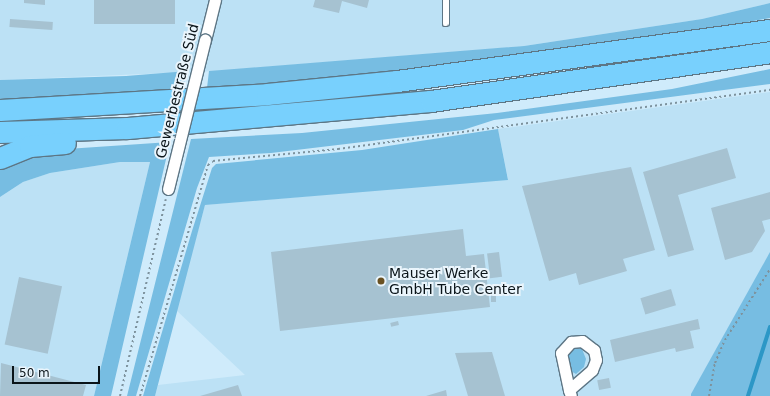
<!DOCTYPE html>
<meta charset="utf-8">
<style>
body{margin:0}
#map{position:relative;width:770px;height:396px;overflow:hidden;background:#cfebfb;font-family:"DejaVu Sans",sans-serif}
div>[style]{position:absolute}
.built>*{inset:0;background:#bce1f5}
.green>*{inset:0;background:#77bde2}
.stream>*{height:3.5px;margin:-1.75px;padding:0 1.75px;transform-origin:1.75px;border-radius:1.75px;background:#2c97c6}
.building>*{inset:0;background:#a6c2d1;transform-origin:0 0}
.path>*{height:2px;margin-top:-1px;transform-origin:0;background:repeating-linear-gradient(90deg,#7d929d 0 2px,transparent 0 5px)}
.roads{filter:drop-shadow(1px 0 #5d7685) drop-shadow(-1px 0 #5d7685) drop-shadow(0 1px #5d7685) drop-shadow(0 -1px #5d7685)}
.lane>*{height:5.5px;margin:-2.75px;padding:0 2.75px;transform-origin:2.75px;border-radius:2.75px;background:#fff}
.street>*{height:11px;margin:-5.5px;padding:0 5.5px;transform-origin:5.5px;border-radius:5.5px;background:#fff}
.highway>*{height:21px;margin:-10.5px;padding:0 10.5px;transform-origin:10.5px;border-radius:10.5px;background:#78d0fd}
.bridges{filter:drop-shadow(1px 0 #5d7685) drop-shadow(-1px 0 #5d7685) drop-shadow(0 1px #5d7685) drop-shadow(0 -1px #5d7685)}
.street-bridge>*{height:11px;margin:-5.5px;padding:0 5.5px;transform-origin:5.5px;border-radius:5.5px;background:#fff}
.dots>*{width:11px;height:11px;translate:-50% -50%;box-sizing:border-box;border:2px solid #eaf5fc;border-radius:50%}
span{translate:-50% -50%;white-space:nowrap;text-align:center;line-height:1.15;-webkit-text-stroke:4px #eaf5fc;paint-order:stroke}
.street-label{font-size:14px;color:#0a1419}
.poi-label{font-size:14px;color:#0a1419}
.left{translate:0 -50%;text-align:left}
.scale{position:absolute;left:12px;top:366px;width:88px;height:18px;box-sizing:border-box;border:2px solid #0a1419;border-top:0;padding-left:5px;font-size:12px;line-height:14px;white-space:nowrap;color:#0a1419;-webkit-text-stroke:3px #eaf5fc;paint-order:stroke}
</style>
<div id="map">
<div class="built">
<i style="clip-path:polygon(0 0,770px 0,770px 3px,702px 19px,524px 46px,216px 71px,0 80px)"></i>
<i style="clip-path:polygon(770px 92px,770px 396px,155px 396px,158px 385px,245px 375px,176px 310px,205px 205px,508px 179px,498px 129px)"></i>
<i style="clip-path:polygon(120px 162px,150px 162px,94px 396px,0 396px,0 197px,23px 182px,50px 173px)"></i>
</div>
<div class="green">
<i style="clip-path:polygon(770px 3px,770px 18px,631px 44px,408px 72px,207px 88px,209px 71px,524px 46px,702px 19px)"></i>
<i style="clip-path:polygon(770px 69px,770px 84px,494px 120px,463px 130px,271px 153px,209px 157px,197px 188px,136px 396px,127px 396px,191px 139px,302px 133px,497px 113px,672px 89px)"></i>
<i style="clip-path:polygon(188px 71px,182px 90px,0 100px,0 80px,126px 76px)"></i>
<i style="clip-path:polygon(498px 129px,508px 180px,205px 205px,155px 396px,143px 396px,192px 231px,212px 168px,216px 164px,362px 150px)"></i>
<i style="clip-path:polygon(170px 142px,111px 396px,94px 396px,150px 162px,120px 162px,50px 173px,23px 182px,0 197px,0 166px,52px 150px)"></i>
<i style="clip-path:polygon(770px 252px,770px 396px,691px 396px,691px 394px)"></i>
<i style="clip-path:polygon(577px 348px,582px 349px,586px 359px,584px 367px,576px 374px,571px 371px,567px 358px,570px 350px)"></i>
</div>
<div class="stream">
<i style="left:748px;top:396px;width:72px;rotate:-72.3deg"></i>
</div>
<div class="building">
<i style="clip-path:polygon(24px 0,45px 0,45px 5px,24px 3px)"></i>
<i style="left:94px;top:0;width:81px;height:24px"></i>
<i style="clip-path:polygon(315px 0,369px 0,367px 8px,342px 1px,339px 13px,313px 7px)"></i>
<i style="left:10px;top:19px;width:43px;height:8px;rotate:4deg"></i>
<i style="clip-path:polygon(727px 148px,736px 178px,678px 195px,694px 250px,668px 257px,643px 172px)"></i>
<i style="clip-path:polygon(631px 167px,655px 250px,623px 259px,627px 271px,579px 285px,576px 273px,549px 281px,522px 186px)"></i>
<i style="clip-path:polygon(770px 192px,770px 219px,762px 221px,765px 231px,752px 252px,725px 260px,711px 208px)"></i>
<i style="clip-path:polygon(463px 229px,466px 256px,484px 254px,490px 307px,280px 331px,271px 252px)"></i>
<i style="left:499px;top:252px;width:25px;height:12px;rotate:83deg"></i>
<i style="left:19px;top:277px;width:44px;height:69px;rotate:12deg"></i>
<i style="left:491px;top:288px;width:5px;height:14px"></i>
<i style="left:671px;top:289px;width:17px;height:32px;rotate:73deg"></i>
<i style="clip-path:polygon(698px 319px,700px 329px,690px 331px,694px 348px,676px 352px,675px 348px,615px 362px,610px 340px)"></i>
<i style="left:398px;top:321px;width:4px;height:8px;rotate:76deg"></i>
<i style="clip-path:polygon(492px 352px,505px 396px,468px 396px,455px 353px)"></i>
<i style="clip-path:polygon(1px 363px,86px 385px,83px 396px,0 396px)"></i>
<i style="left:609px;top:378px;width:10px;height:12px;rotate:79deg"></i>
<i style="clip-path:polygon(238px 385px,242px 396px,200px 396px)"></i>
<i style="clip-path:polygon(446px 390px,447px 396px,426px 396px)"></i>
</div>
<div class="path">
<i style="left:120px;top:396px;width:202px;rotate:-76.9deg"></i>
<i style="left:140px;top:396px;width:241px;rotate:-73.6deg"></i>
<i style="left:208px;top:165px;width:6px;rotate:-39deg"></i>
<i style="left:213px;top:161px;width:126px;rotate:-5.5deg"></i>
<i style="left:338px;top:149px;width:436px;rotate:-7.8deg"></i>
<i style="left:709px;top:396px;width:34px;rotate:-80deg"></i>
<i style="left:715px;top:363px;width:25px;rotate:-67deg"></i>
<i style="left:725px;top:340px;width:84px;rotate:-57.6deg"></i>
</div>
<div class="roads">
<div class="lane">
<i style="left:446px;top:0;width:23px;rotate:90deg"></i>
</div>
<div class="street">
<i style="left:205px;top:40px;width:41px;rotate:-76deg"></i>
<i style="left:569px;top:390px;width:38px;rotate:-102deg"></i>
<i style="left:561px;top:353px;width:15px;rotate:-48deg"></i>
<i style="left:571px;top:342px;width:11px;rotate:-5deg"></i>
<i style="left:582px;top:341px;width:15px;rotate:37deg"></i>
<i style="left:594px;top:350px;width:10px;rotate:79deg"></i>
<i style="left:596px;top:360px;width:11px;rotate:112deg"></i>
<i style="left:592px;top:370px;width:30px;rotate:139deg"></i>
<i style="left:569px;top:390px;width:6px;rotate:72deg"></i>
</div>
<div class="highway">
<i style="left:0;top:110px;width:267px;rotate:-3.4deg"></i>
<i style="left:267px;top:94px;width:131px;rotate:-5.7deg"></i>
<i style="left:397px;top:81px;width:376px;rotate:-7.8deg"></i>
<i style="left:0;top:132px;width:127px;rotate:-1.8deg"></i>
<i style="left:127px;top:128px;width:305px;rotate:-5.1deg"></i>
<i style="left:431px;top:101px;width:343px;rotate:-8.2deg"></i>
<i style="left:0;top:158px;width:32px;rotate:-22deg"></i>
<i style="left:30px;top:146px;width:35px;rotate:-5deg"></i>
</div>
</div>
<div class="bridges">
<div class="street-bridge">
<i style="left:168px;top:189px;width:154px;rotate:-76.1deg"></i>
</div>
</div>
<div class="dots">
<i style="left:381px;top:281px;background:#695122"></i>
</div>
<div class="street-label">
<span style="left:177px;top:91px;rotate:-76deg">Gewerbestraße Süd</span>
</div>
<div class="poi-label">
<span class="left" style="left:389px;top:281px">Mauser Werke<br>GmbH Tube Center</span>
</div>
<div class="scale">50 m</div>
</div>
